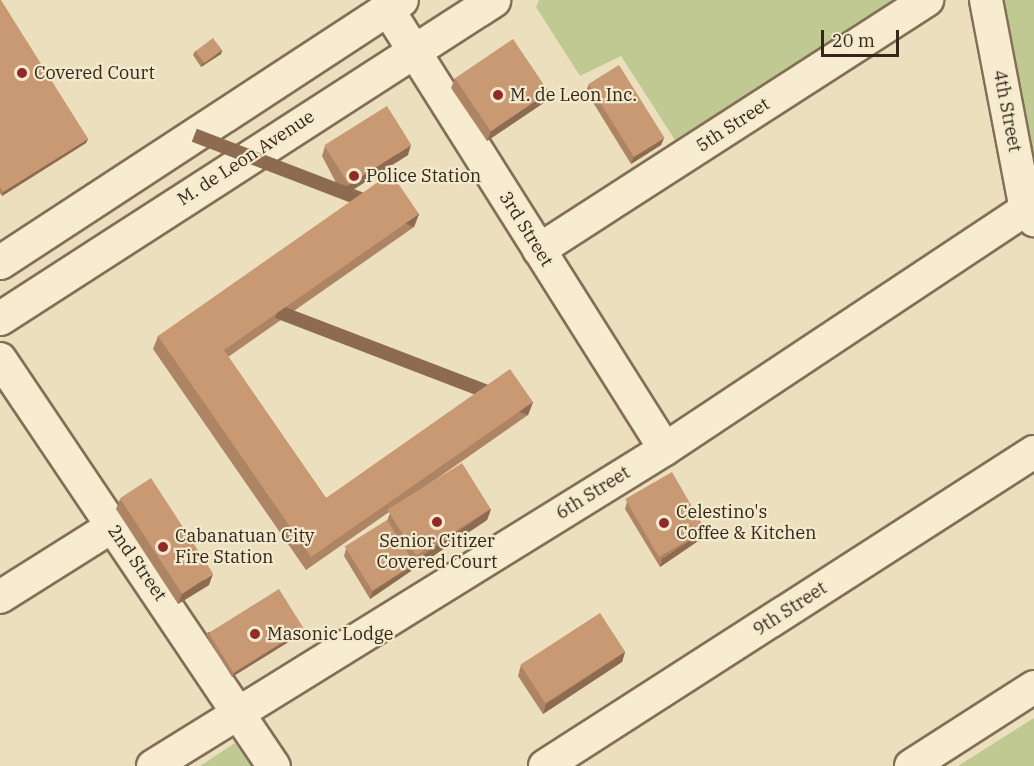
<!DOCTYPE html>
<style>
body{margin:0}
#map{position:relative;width:1034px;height:766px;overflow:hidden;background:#ecdfbd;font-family:"IBM Plex Serif",serif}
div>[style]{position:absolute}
.green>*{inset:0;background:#c1c992}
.roads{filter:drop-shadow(2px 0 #836f57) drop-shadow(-2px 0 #836f57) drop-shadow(0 2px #836f57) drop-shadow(0 -2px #836f57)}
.street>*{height:32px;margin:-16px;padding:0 16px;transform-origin:16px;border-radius:16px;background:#f7ecd0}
.secondary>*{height:33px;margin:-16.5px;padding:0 16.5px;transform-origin:16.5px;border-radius:16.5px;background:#f7ecd0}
.wall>*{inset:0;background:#ad8464}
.shaded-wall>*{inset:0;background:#8d6b51;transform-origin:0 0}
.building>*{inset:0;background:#c99974;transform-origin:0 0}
.dots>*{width:16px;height:16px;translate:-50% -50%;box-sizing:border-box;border:3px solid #f3e9cd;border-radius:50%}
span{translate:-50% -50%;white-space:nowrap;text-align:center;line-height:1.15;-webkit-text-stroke:4.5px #f3e9cd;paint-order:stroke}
.poi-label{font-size:18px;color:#33271b}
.left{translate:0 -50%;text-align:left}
.street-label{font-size:18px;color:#33271b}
.scale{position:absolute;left:821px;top:30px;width:78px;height:27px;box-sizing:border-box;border:3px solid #33271b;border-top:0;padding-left:8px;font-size:18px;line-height:21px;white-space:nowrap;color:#33271b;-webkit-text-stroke:4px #f3e9cd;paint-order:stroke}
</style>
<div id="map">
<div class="green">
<i style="clip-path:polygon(539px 0,898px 0,675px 140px,621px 56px,580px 76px,536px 7px)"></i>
<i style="clip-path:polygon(1003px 0,1034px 0,1034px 174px,1030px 166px)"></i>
<i style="clip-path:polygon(1034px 718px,1034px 766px,958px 766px)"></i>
<i style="clip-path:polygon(235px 743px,251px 766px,200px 766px)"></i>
</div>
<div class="roads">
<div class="street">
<i style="left:986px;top:0;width:213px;rotate:79.2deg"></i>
<i style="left:1026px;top:209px;width:14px;rotate:54deg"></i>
<i style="left:387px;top:8px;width:521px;rotate:57.77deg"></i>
<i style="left:539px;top:250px;width:462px;rotate:-32.8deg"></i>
<i style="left:0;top:359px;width:491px;rotate:56.1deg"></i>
<i style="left:0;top:597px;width:131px;rotate:-32.2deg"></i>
<i style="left:153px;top:766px;width:602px;rotate:-31.76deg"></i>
<i style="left:665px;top:449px;width:433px;rotate:-33.6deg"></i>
<i style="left:545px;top:766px;width:581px;rotate:-32.71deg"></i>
<i style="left:911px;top:766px;width:146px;rotate:-32.7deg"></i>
</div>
<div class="secondary">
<i style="left:0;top:262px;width:479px;rotate:-33.2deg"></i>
<i style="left:0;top:318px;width:587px;rotate:-32.82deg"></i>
</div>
</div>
<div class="wall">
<i style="clip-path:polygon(0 0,88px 139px,86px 143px,2px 196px,0 193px)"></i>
<i style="clip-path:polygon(222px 50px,221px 54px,201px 67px,193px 55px,195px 51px)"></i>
<i style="clip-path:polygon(455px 78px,549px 92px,545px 102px,487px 141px,451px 88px)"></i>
<i style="clip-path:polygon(589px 84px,664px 138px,661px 145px,631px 164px,586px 91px)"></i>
<i style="clip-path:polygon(325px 146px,408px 155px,343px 196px,322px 156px)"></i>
<i style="clip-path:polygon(419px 214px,414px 227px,228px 357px,326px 498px,533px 402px,528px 415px,306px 570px,153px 349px,158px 336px)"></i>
<i style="clip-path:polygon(120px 499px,209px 585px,178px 604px,116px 509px)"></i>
<i style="clip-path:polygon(627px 502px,706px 530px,704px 537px,660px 567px,625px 509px)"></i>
<i style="clip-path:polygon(491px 509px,487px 520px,415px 568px,413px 566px,411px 571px,370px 599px,344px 556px,346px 549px,387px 521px,390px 513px)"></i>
<i style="clip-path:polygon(304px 629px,303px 633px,232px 677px,206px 635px,208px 632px)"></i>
<i style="clip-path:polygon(625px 652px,622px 662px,543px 714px,518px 676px,521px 665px)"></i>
</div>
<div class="shaded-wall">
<i style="clip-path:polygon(222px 50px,221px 54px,201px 67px,203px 63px)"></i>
<i style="clip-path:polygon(549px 92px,545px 102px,487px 141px,491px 131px)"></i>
<i style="clip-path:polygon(664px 138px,661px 145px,631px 164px,634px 156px)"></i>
<i style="clip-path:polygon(88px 139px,86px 143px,2px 196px,3px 192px)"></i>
<i style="clip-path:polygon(411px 145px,408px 155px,343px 196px,347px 186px)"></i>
<i style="left:419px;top:214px;width:14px;height:238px;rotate:111deg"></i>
<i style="left:533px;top:402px;width:14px;height:271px;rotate:111deg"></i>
<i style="clip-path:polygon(491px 509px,487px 520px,415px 568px,419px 558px)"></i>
<i style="clip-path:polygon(706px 530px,704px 537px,660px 567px,662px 559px)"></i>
<i style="clip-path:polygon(414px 564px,411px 571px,370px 599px,372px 592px)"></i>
<i style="clip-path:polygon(213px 574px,209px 585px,178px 604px,182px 594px)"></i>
<i style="clip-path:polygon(304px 629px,303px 633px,232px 677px,234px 673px)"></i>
<i style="clip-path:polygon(625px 652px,622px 662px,543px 714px,546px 704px)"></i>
</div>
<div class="building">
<i style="clip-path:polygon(0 0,1px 0,88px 139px,3px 192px,0 187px)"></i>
<i style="left:213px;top:38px;width:15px;height:22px;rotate:53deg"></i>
<i style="left:513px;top:39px;width:64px;height:70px;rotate:56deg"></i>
<i style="left:619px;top:65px;width:86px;height:36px;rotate:58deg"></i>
<i style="left:387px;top:106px;width:46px;height:74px;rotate:58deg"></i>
<i style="clip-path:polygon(391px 173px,419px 214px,224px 350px,326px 498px,510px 369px,533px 402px,311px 557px,158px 336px)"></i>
<i style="left:462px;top:463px;width:54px;height:88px;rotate:58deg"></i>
<i style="left:672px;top:472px;width:67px;height:54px;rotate:60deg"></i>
<i style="left:151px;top:478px;width:114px;height:37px;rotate:57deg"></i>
<i style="left:387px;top:520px;width:52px;height:50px;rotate:58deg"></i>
<i style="left:279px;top:589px;width:47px;height:83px;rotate:58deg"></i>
<i style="left:600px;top:613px;width:46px;height:95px;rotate:57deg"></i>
</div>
<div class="dots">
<i style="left:22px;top:73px;background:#902b29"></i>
<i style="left:498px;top:95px;background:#902b29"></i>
<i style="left:354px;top:176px;background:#902b29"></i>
<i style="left:437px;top:522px;background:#902b29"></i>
<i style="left:664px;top:523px;background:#902b29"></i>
<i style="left:163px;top:547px;background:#902b29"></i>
<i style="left:255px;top:634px;background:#902b29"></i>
</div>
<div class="poi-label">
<span class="left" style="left:34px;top:73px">Covered Court</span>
<span class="left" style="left:510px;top:95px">M. de Leon Inc.</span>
<span class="left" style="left:366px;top:176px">Police Station</span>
<span class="left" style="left:676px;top:523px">Celestino's<br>Coffee &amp; Kitchen</span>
<span class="left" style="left:175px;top:547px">Cabanatuan City<br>Fire Station</span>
<span style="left:437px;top:552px">Senior Citizer<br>Covered Court</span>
<span class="left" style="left:267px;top:634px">Masonic Lodge</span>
</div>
<div class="street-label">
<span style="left:1007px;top:111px;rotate:79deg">4th Street</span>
<span style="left:733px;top:125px;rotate:-33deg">5th Street</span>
<span style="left:246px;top:158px;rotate:-33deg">M. de Leon Avenue</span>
<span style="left:526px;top:229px;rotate:58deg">3rd Street</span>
<span style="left:593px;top:493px;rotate:-32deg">6th Street</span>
<span style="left:137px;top:563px;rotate:55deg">2nd Street</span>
<span style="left:790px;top:609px;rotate:-33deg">9th Street</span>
</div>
<div class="scale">20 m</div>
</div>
